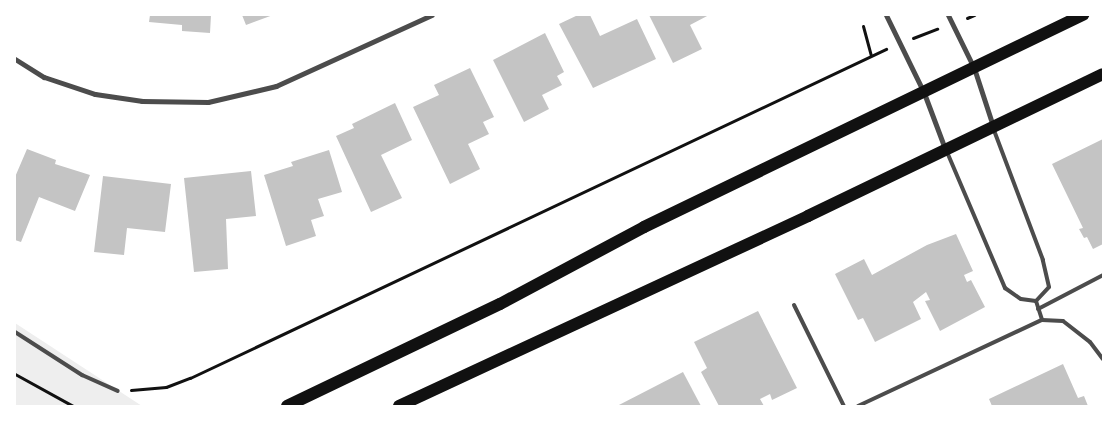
<!DOCTYPE html>
<style>
body{margin:0}
#map{position:relative;width:1118px;height:421px;overflow:hidden;background:#fff;font-family:Karla,sans-serif}
div>[style]{position:absolute}
.green>*{inset:0;background:#eee}
.building>*{inset:0;background:#c4c4c4}
.path>*{height:3px;margin:-1.5px;padding:0 1.5px;transform-origin:1.5px;border-radius:1.5px;background:#111}
.service>*{height:4px;margin:-2px;padding:0 2px;transform-origin:2px;border-radius:2px;background:#4c4c4c}
.minor>*{height:5px;margin:-2.5px;padding:0 2.5px;transform-origin:2.5px;border-radius:2.5px;background:#4c4c4c}
.primary>*{height:12px;margin:-6px;padding:0 6px;transform-origin:6px;border-radius:6px;background:#111}
span{translate:-50% -50%;white-space:nowrap;text-align:center;line-height:1.15;-webkit-text-stroke:5px #fff;paint-order:stroke}
.frame{position:absolute;inset:0;border:16px solid #fff;pointer-events:none}
</style>
<div id="map">
<div class="green">
<i style="clip-path:polygon(15px 323px,142px 406px,15px 406px)"></i>
</div>
<div class="building">
<i style="clip-path:polygon(150px 15px,211px 15px,210px 33px,182px 31px,182px 25px,149px 22px)"></i>
<i style="clip-path:polygon(242px 15px,273px 15px,246px 25px)"></i>
<i style="clip-path:polygon(578px 15px,590px 15px,600px 36px,637px 19px,656px 59px,593px 88px,559px 24px)"></i>
<i style="clip-path:polygon(649px 15px,709px 15px,690px 25px,702px 49px,673px 63px)"></i>
<i style="clip-path:polygon(545px 33px,564px 72px,557px 76px,562px 85px,542px 95px,549px 109px,524px 122px,493px 60px)"></i>
<i style="clip-path:polygon(470px 68px,494px 117px,483px 122px,489px 134px,468px 144px,480px 169px,450px 184px,413px 107px,439px 95px,434px 85px)"></i>
<i style="clip-path:polygon(395px 103px,412px 140px,381px 155px,402px 198px,371px 212px,336px 136px,354px 128px,352px 124px)"></i>
<i style="clip-path:polygon(1103px 139px,1103px 244px,1093px 249px,1087px 237px,1084px 238px,1079px 229px,1083px 228px,1052px 164px)"></i>
<i style="clip-path:polygon(27px 149px,56px 160px,55px 164px,90px 175px,75px 211px,39px 197px,21px 242px,15px 240px,15px 177px)"></i>
<i style="clip-path:polygon(329px 150px,342px 192px,318px 199px,324px 216px,311px 220px,316px 236px,286px 246px,264px 175px,293px 166px,291px 162px)"></i>
<i style="clip-path:polygon(251px 171px,256px 216px,226px 219px,228px 269px,194px 272px,184px 178px)"></i>
<i style="clip-path:polygon(103px 176px,171px 184px,165px 232px,127px 228px,124px 255px,94px 252px)"></i>
<i style="clip-path:polygon(956px 234px,973px 271px,964px 275px,967px 282px,971px 280px,985px 307px,940px 331px,925px 301px,930px 300px,926px 292px,913px 302px,921px 319px,875px 342px,863px 318px,858px 320px,835px 274px,864px 259px,872px 275px,927px 245px)"></i>
<i style="clip-path:polygon(758px 311px,797px 388px,772px 400px,770px 394px,760px 399px,764px 406px,719px 406px,701px 372px,707px 368px,694px 342px)"></i>
<i style="clip-path:polygon(1063px 364px,1078px 398px,1084px 396px,1088px 406px,992px 406px,989px 399px)"></i>
<i style="clip-path:polygon(683px 372px,701px 406px,617px 406px)"></i>
</div>
<div class="path">
<i style="left:967px;top:18px;width:8px;rotate:-23deg"></i>
<i style="left:863px;top:26px;width:30px;rotate:75deg"></i>
<i style="left:913px;top:38px;width:26px;rotate:-21deg"></i>
<i style="left:15px;top:374px;width:66px;rotate:28.9deg"></i>
<i style="left:131px;top:390px;width:35px;rotate:-5deg"></i>
<i style="left:166px;top:387px;width:26px;rotate:-21deg"></i>
<i style="left:190px;top:378px;width:770px;rotate:-25.3deg"></i>
</div>
<div class="service">
<i style="left:947px;top:152px;width:148px;rotate:66.9deg"></i>
<i style="left:1005px;top:288px;width:19px;rotate:35deg"></i>
<i style="left:1021px;top:299px;width:15px;rotate:8deg"></i>
<i style="left:1036px;top:301px;width:19px;rotate:-47deg"></i>
<i style="left:1049px;top:287px;width:28px;rotate:-103deg"></i>
<i style="left:1043px;top:260px;width:139px;rotate:-110.7deg"></i>
<i style="left:1036px;top:301px;width:20px;rotate:72deg"></i>
<i style="left:794px;top:305px;width:113px;rotate:63.7deg"></i>
<i style="left:1038px;top:309px;width:73px;rotate:-27.6deg"></i>
<i style="left:15px;top:332px;width:80px;rotate:32.7deg"></i>
<i style="left:82px;top:375px;width:39px;rotate:24deg"></i>
<i style="left:858px;top:406px;width:203px;rotate:-25.1deg"></i>
<i style="left:1042px;top:320px;width:21px;rotate:3deg"></i>
<i style="left:1063px;top:321px;width:34px;rotate:38deg"></i>
<i style="left:1090px;top:342px;width:21px;rotate:53deg"></i>
</div>
<div class="minor">
<i style="left:886px;top:15px;width:87px;rotate:64deg"></i>
<i style="left:924px;top:93px;width:60px;rotate:69.4deg"></i>
<i style="left:948px;top:15px;width:59px;rotate:63.9deg"></i>
<i style="left:974px;top:68px;width:61px;rotate:71.9deg"></i>
<i style="left:15px;top:59px;width:34px;rotate:32deg"></i>
<i style="left:44px;top:77px;width:54px;rotate:18.4deg"></i>
<i style="left:95px;top:94px;width:48px;rotate:8.5deg"></i>
<i style="left:142px;top:101px;width:66px;rotate:0.9deg"></i>
<i style="left:208px;top:102px;width:70px;rotate:-13.2deg"></i>
<i style="left:276px;top:86px;width:171px;rotate:-24.5deg"></i>
</div>
<div class="primary">
<i style="left:287px;top:406px;width:236px;rotate:-25.6deg"></i>
<i style="left:500px;top:304px;width:163px;rotate:-28.1deg"></i>
<i style="left:644px;top:227px;width:488px;rotate:-25.8deg"></i>
<i style="left:399px;top:406px;width:451px;rotate:-24.9deg"></i>
<i style="left:808px;top:216px;width:327px;rotate:-25.7deg"></i>
</div>
<div class="frame"></div>
</div>
